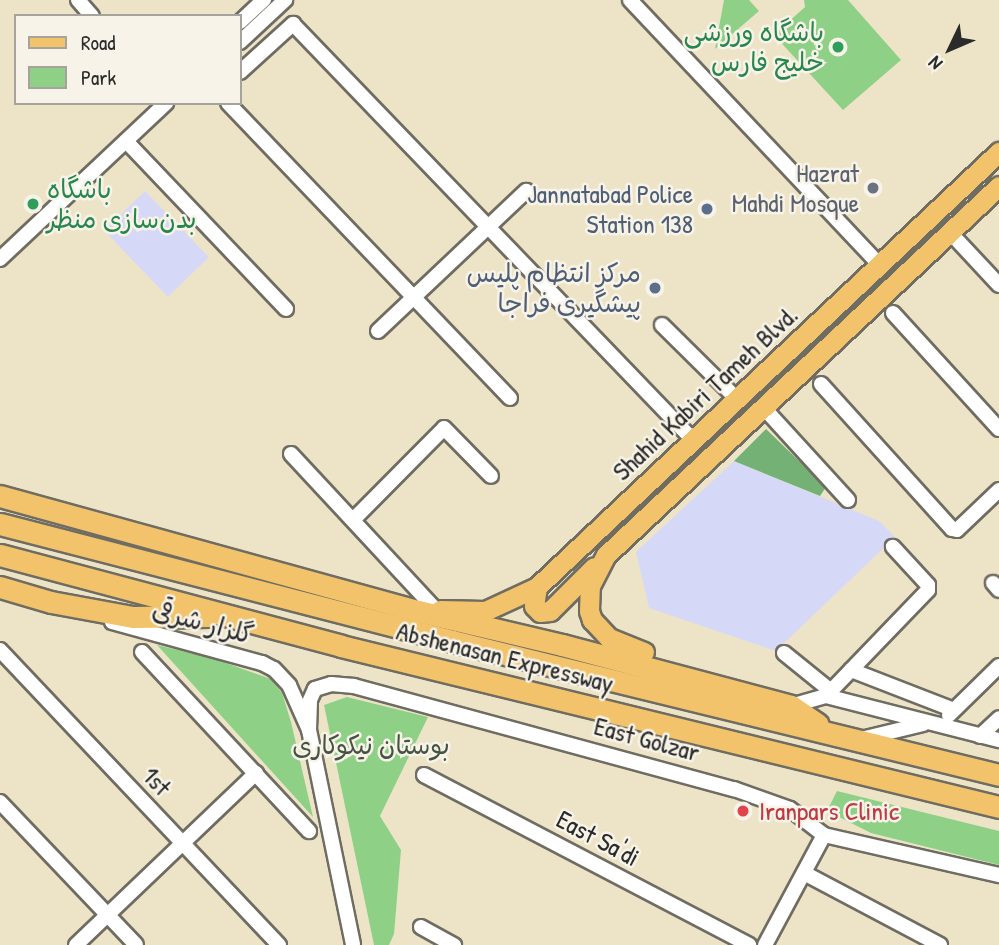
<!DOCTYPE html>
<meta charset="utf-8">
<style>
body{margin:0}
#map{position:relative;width:999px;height:945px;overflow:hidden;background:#ede4c7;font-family:"Patrick Hand","Playpen Sans Arabic",sans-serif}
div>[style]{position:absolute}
.built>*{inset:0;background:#d6d8f8;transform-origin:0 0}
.green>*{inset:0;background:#8fd087}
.forest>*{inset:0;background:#73b274}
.roads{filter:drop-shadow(2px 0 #6f6c62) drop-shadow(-2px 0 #6f6c62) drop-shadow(0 2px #6f6c62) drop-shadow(0 -2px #6f6c62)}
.minor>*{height:14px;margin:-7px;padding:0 7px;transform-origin:7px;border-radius:7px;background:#fff}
.major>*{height:19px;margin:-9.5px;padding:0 9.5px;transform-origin:9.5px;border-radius:9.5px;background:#f2c36a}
.highway>*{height:21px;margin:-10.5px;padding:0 10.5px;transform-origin:10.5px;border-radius:10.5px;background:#f2c36a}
.dots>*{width:19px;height:19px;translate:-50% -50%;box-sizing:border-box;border:4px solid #f7f3e8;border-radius:50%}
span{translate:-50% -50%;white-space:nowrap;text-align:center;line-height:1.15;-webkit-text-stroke:5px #f7f3e8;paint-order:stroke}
.leisure-label{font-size:26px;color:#27864d}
.right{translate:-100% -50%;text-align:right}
.left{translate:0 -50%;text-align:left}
.worship-label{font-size:26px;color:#5b616d}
.service-label{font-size:26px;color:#4e5e75}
.street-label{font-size:26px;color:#2b2b2b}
.park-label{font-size:26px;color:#445442}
.health-label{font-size:26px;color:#be3a42}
.legend{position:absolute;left:14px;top:14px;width:228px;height:91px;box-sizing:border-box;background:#f7f3e8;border:2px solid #a5a39c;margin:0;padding:9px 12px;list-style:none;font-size:21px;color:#2b2b2b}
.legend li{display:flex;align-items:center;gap:14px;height:35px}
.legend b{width:35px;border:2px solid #a5a39c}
.north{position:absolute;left:915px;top:14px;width:70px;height:70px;-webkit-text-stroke:5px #f7f3e8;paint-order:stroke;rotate:226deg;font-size:19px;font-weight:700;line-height:28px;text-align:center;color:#2b2b2b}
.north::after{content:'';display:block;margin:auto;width:24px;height:32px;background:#2b2b2b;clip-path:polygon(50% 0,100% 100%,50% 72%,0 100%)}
</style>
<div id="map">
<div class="built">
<i style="left:145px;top:191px;width:92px;height:57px;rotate:46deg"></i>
<i style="clip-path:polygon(734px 461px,879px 521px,895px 537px,776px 651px,649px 608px,636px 552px)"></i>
</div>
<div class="green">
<i style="clip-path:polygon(724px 0,749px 0,759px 11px,715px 49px)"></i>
<i style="clip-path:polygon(804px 0,848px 0,901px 60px,843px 110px,774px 35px,805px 7px)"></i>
<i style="clip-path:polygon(157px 645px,212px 658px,271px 679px,282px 693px,291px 722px,313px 817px)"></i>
<i style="clip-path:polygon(347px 697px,428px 717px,380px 816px,401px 850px,394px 934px,389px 945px,374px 945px,324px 705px)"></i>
<i style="clip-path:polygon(837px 791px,999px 831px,999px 865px,871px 833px,827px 811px)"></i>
</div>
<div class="forest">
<i style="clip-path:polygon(766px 429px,826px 487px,820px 496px,734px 461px)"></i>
</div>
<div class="roads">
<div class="minor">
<i style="left:78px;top:0;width:21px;rotate:49deg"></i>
<i style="left:630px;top:0;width:363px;rotate:46.7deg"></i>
<i style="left:240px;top:22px;width:33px;rotate:-43deg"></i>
<i style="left:240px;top:42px;width:62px;rotate:-43deg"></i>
<i style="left:240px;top:72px;width:72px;rotate:-42.2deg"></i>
<i style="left:293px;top:24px;width:577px;rotate:46.12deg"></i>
<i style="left:228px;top:103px;width:408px;rotate:46.3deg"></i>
<i style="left:126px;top:141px;width:232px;rotate:46.4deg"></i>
<i style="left:958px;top:241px;width:60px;rotate:47deg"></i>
<i style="left:0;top:259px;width:228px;rotate:-43.2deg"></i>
<i style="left:893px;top:313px;width:157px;rotate:47.6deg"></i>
<i style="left:662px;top:325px;width:105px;rotate:44.6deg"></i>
<i style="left:378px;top:331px;width:204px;rotate:-43.4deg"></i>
<i style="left:821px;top:384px;width:195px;rotate:47.9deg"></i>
<i style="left:952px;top:529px;width:5px;rotate:11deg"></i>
<i style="left:957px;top:530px;width:58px;rotate:-43.6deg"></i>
<i style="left:763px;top:407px;width:126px;rotate:47.6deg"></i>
<i style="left:291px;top:454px;width:212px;rotate:47.1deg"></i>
<i style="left:353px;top:520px;width:129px;rotate:-45.3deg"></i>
<i style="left:444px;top:428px;width:67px;rotate:45.6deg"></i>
<i style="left:993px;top:583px;width:9px;rotate:49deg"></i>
<i style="left:112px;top:622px;width:156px;rotate:15.3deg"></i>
<i style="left:262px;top:663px;width:13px;rotate:27deg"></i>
<i style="left:274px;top:669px;width:22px;rotate:47deg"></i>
<i style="left:289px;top:685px;width:49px;rotate:66deg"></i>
<i style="left:309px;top:730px;width:219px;rotate:78.4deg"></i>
<i style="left:0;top:650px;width:406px;rotate:46.6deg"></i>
<i style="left:142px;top:652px;width:245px;rotate:47deg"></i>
<i style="left:784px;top:653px;width:60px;rotate:39deg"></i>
<i style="left:851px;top:670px;width:110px;rotate:21.2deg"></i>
<i style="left:826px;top:696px;width:147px;rotate:-46.1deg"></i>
<i style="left:928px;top:590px;width:5px;rotate:-90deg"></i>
<i style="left:928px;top:585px;width:52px;rotate:-132.6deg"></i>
<i style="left:787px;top:707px;width:41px;rotate:-15.8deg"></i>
<i style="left:826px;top:696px;width:179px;rotate:14.3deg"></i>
<i style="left:949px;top:715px;width:70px;rotate:-44.4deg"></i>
<i style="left:309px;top:730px;width:30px;rotate:-88deg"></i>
<i style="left:310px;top:700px;width:12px;rotate:-66deg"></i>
<i style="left:315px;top:689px;width:17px;rotate:-17deg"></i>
<i style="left:331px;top:684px;width:23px;rotate:5deg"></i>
<i style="left:354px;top:686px;width:394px;rotate:15.2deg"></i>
<i style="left:734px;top:789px;width:59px;rotate:19.7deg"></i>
<i style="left:790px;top:809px;width:43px;rotate:37.4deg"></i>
<i style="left:824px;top:835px;width:180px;rotate:12.9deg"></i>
<i style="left:980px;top:736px;width:26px;rotate:-43deg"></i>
<i style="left:861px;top:739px;width:64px;rotate:-13.6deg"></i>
<i style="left:424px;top:775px;width:367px;rotate:27.6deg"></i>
<i style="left:0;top:802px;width:197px;rotate:46.4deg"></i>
<i style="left:804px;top:873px;width:154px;rotate:27.9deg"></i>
<i style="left:421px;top:927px;width:38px;rotate:29deg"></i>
<i style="left:76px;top:945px;width:249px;rotate:-43.7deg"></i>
<i style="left:765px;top:945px;width:125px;rotate:-61.8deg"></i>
</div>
<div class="major">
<i style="left:537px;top:587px;width:19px;rotate:99deg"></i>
<i style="left:534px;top:606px;width:8px;rotate:45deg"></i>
<i style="left:540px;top:612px;width:10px;rotate:-6deg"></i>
<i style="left:550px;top:611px;width:62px;rotate:-45deg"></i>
<i style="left:440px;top:610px;width:45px;rotate:1.3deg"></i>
<i style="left:485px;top:611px;width:57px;rotate:-24.8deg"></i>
<i style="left:537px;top:587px;width:635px;rotate:-43.28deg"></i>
<i style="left:644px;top:652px;width:38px;rotate:-158deg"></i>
<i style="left:609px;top:638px;width:25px;rotate:-133deg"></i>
<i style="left:592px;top:620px;width:9px;rotate:-108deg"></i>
<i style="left:589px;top:611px;width:25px;rotate:-88deg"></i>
<i style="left:590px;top:586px;width:35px;rotate:-63deg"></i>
<i style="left:606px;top:555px;width:539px;rotate:-43.2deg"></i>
</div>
<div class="highway">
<i style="left:0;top:496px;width:434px;rotate:15.4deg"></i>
<i style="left:418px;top:611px;width:148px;rotate:13.3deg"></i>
<i style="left:562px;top:645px;width:237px;rotate:14.9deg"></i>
<i style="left:791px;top:706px;width:32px;rotate:34deg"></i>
<i style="left:0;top:524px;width:467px;rotate:14.5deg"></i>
<i style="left:452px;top:641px;width:563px;rotate:13.76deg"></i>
<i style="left:0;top:555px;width:353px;rotate:14.9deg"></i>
<i style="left:341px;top:646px;width:677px;rotate:13.75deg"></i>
<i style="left:0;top:587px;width:53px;rotate:16.4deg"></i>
<i style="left:51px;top:602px;width:83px;rotate:10.4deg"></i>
<i style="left:133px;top:617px;width:75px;rotate:-0.8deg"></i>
</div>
</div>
<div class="dots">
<i style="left:838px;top:47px;background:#2e9e5b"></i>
<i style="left:873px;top:188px;background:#6b7280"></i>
<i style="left:33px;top:204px;background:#2e9e5b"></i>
<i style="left:707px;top:209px;background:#5c6f8a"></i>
<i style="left:655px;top:288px;background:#5c6f8a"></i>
<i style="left:743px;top:811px;background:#e0444e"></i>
</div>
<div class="leisure-label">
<span class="right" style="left:824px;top:47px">باشگاه ورزشی<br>خلیج فارس</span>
<span class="left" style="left:47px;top:204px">باشگاه<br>بدن‌سازی منظر</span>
</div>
<div class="worship-label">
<span class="right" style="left:859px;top:188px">Hazrat<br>Mahdi Mosque</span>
</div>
<div class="service-label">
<span class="right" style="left:693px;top:209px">Jannatabad Police<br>Station 138</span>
<span class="right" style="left:641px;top:288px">مرکز انتظام پلیس<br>پیشگیری فراجا</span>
</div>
<div class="street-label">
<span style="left:705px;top:393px;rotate:-43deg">Shahid Kabiri Tameh Blvd.</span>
<span style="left:203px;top:622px;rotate:15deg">گلزار شرقی</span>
<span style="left:505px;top:657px;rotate:14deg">Abshenasan Expressway</span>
<span style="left:647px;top:739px;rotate:15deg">East Golzar</span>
<span style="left:157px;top:781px;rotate:47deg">1st</span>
<span style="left:598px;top:838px;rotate:28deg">East Sa'di</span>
</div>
<div class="park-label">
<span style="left:371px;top:745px">بوستان نیکوکاری</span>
</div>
<div class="health-label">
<span class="left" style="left:759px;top:811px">Iranpars Clinic</span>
</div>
<ul class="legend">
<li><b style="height:9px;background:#f2c36a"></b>Road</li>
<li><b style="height:19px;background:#8fd087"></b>Park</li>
</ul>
<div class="north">N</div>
</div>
